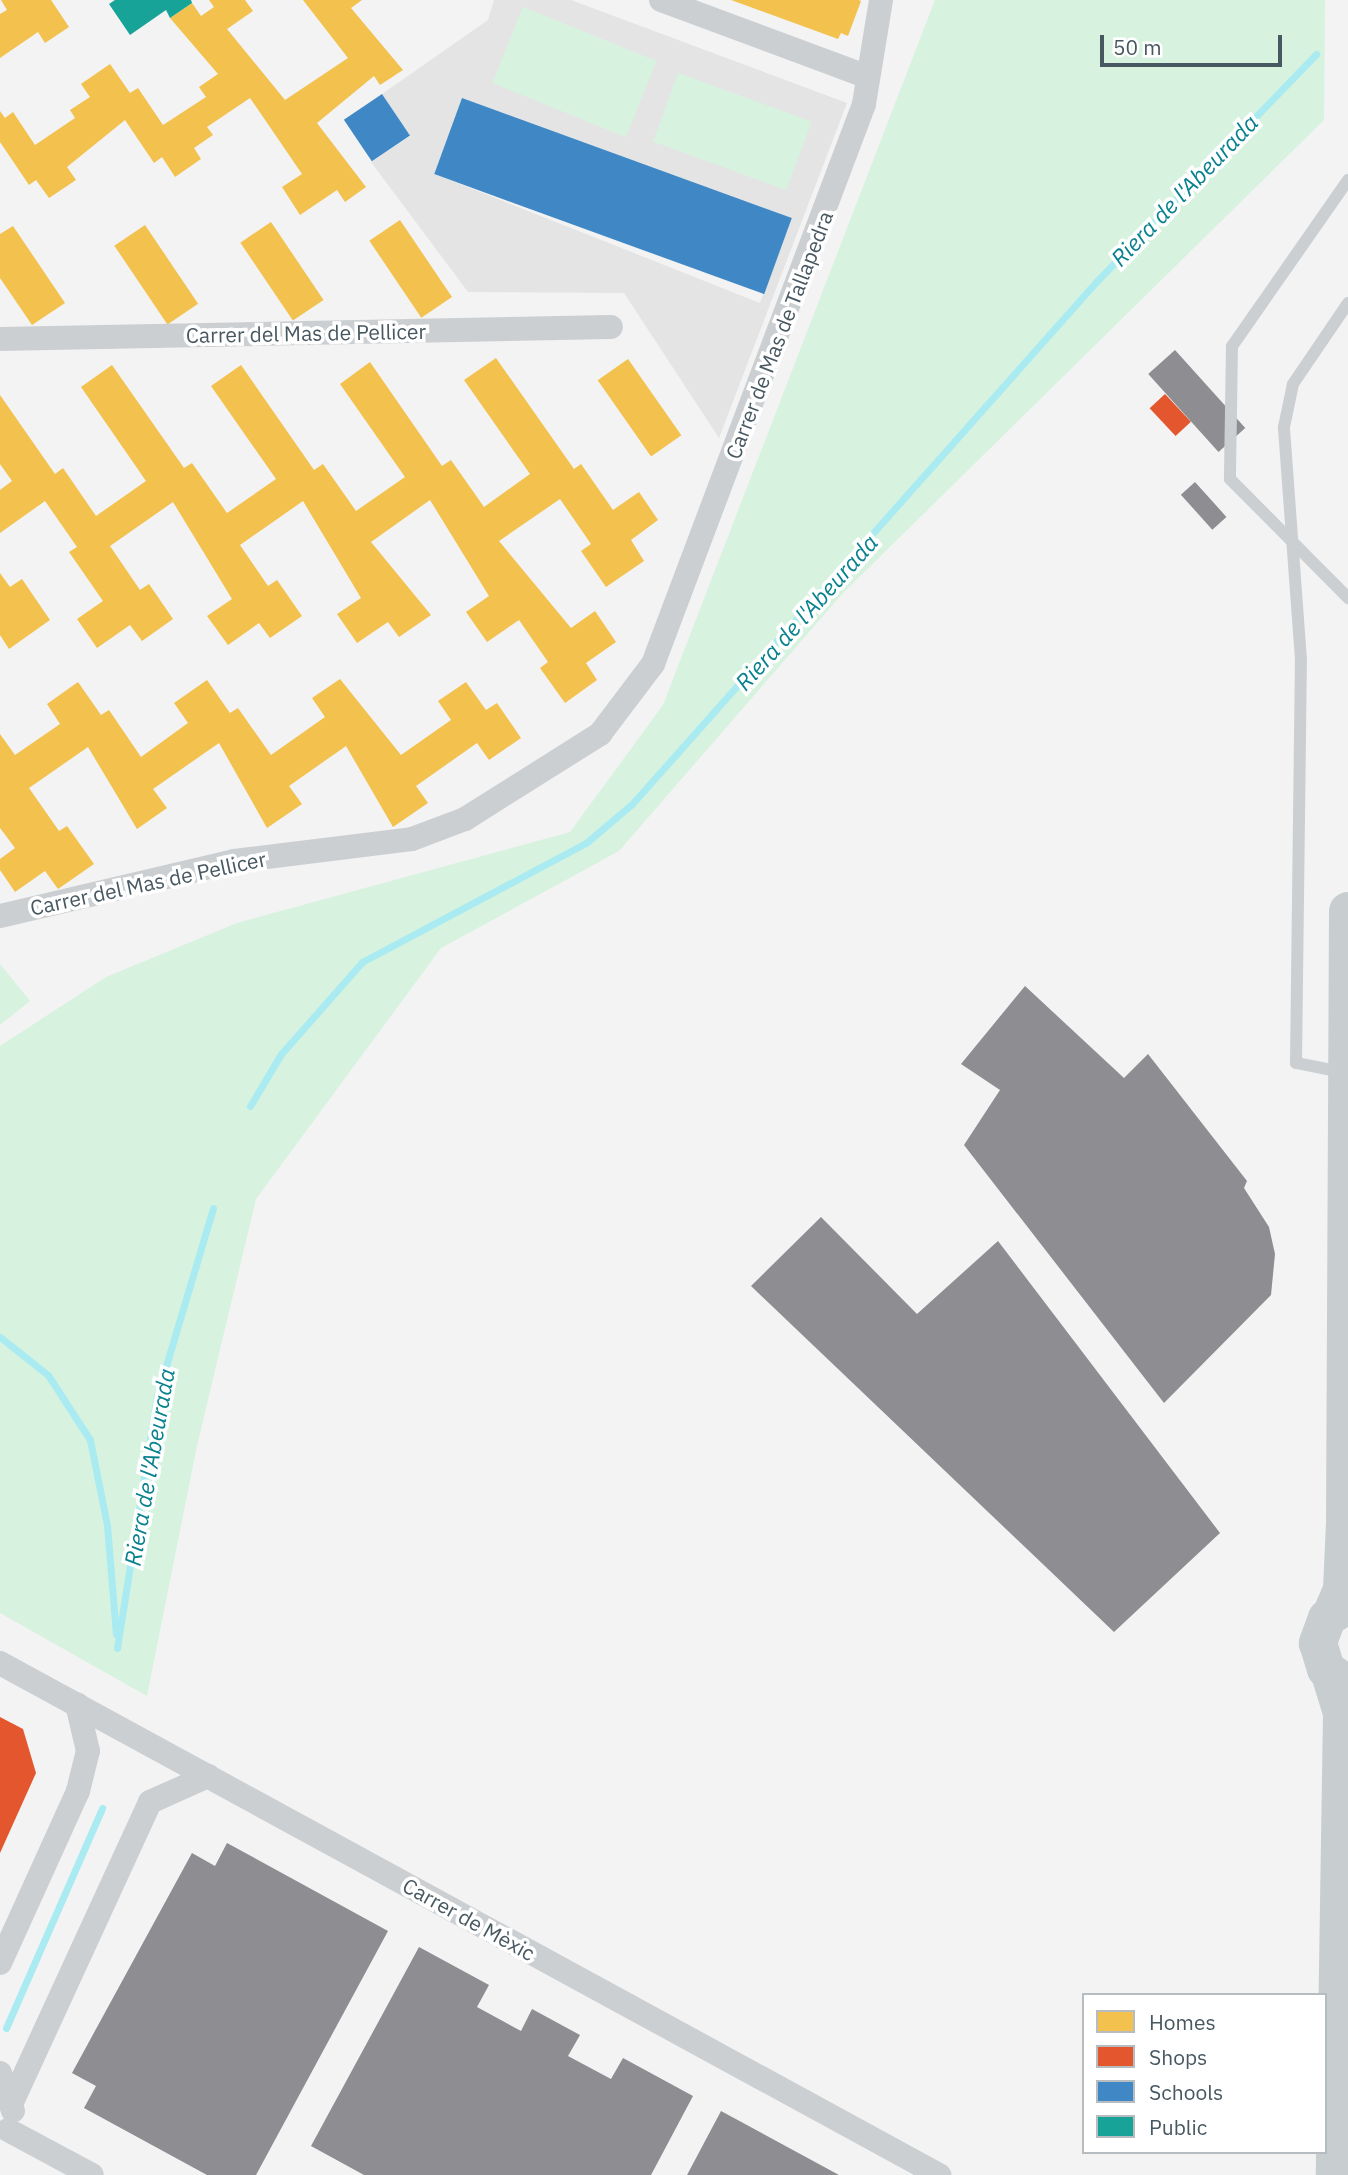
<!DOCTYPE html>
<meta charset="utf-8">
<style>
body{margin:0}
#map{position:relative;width:1348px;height:2175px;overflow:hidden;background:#f3f3f3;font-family:"IBM Plex Sans",sans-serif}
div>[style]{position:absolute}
.education>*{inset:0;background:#e4e4e5}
.green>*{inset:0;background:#d7f2df;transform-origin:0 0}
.homes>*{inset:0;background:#f2c14e;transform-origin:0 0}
.shops>*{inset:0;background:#e4572e;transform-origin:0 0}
.schools>*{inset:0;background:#3f88c5;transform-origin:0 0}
.public>*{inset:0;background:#17a398}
.industry>*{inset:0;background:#8d8d92;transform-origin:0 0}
.stream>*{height:7px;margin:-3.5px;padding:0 3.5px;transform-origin:3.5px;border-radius:3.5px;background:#aaebf2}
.lane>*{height:12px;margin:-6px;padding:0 6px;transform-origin:6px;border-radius:6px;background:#cccfd2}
.street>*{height:24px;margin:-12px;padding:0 12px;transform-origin:12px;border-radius:12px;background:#cccfd2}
.primary>*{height:38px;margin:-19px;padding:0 19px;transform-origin:19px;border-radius:19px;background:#c8ced0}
span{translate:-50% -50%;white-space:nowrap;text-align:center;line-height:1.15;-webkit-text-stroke:7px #fff;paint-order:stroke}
.street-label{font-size:21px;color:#485861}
.water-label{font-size:23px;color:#08818e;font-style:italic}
.legend{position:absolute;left:1082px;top:1993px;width:245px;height:161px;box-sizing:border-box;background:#fff;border:2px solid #b6bcc0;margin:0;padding:9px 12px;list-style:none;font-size:21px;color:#485861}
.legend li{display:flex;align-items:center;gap:14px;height:35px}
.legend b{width:35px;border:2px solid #b6bcc0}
.scale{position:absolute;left:1100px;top:35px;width:182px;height:32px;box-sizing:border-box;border:4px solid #485861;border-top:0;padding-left:9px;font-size:21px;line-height:24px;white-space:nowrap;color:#485861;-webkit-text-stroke:5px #fff;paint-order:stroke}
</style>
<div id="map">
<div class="education">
<i style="clip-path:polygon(evenodd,494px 0,571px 0,847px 103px,719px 438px,624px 293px,468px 292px,371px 162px,410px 136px,382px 94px,488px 20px,494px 0,462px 98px,791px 220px,760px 303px,435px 174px,462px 98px)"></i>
</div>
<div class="green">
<i style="clip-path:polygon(935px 0,1325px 0,1324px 120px,842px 594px,619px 851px,441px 948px,256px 1199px,197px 1446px,147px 1696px,0 1613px,0 1046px,106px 977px,237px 923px,570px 832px,663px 705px)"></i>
<i style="left:523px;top:7px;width:144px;height:82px;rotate:22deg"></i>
<i style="left:678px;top:73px;width:142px;height:73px;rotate:20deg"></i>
<i style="clip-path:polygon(0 964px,30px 1001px,0 1025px)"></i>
</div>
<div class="homes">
<i style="clip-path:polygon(1px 0,51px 0,69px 27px,45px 43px,38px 32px,0 58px,0 14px,7px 10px)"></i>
<i style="clip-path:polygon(209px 0,245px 0,253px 11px,227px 29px,285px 100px,348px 58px,303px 0,362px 0,351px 8px,403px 70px,380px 85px,374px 76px,317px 123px,366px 187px,345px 202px,337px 190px,300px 215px,282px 187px,302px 174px,250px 98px,207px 127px,213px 135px,194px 148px,201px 159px,175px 177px,162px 157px,154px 163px,125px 120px,67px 167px,76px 180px,49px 198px,36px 180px,29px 185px,0 142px,0 111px,5px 118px,13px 112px,35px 145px,75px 118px,70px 110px,90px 97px,81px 84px,110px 64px,130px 93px,138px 88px,163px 125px,206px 97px,199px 87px,218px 74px,170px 18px,192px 3px,201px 16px,214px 7px)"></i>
<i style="clip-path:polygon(731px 0,859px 0,861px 1px,848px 36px,841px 33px,838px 39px)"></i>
<i style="left:400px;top:220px;width:93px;height:37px;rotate:56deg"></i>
<i style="left:271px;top:222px;width:94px;height:37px;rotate:56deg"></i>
<i style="left:145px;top:225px;width:95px;height:37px;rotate:56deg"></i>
<i style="clip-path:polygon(13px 226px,65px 303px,32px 325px,0 278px,0 234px)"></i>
<i style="clip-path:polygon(496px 358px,574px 469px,581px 464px,613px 510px,639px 492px,658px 520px,631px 540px,644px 561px,606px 587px,581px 551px,591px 544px,560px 499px,499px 541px,571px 628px,595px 611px,616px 642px,586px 663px,597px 680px,565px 703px,540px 668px,548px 662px,519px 620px,487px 642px,466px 612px,489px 596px,430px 500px,371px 542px,431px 615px,399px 637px,388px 622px,357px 643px,337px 614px,361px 598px,303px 501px,240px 545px,268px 586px,277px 580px,302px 616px,270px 638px,259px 623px,228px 645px,207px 616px,232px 599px,173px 502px,110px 546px,140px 590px,149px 584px,173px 619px,142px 641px,130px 625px,97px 648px,77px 619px,103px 601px,69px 552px,77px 547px,45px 501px,0 533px,0 490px,12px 481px,0 464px,0 395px,55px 474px,63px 468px,96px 516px,146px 481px,81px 387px,112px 365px,184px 468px,192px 463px,227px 513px,276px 479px,211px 386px,241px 365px,314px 470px,323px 464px,356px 511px,405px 477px,340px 384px,370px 362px,442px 466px,451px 460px,484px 507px,530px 474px,464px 380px)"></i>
<i style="left:628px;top:359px;width:93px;height:37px;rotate:55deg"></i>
<i style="clip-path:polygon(0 573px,10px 587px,22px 579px,50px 620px,9px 649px,0 635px)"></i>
<i style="clip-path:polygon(340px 679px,401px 755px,451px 720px,438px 701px,466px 682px,486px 710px,497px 703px,521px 738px,489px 760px,477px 743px,416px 786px,428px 803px,393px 827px,346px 746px,289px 786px,302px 804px,267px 828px,219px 743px,153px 789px,167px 808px,137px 829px,88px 747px,29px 788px,59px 831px,67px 826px,94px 864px,58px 889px,45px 871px,15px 892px,0 870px,0 859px,15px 848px,0 828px,0 734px,15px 755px,60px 724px,47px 704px,78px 682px,101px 715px,109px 710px,141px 757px,188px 723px,174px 703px,207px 680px,230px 713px,238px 708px,271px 755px,325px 717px,312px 698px)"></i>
</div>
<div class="shops">
<i style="left:1165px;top:394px;width:38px;height:21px;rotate:47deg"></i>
<i style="clip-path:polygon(0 1717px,23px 1729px,36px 1773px,0 1853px)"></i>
</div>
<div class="schools">
<i style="left:382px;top:94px;width:50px;height:46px;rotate:56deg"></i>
<i style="left:462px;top:98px;width:351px;height:81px;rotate:20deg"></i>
</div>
<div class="public">
<i style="clip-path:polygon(115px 0,191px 0,192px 3px,170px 18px,166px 10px,130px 35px,109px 4px)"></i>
</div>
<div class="industry">
<i style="left:1175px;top:350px;width:105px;height:36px;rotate:48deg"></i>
<i style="left:1195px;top:482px;width:47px;height:19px;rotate:48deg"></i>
<i style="clip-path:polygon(1025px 986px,1124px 1078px,1148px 1054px,1247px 1181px,1244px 1188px,1269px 1227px,1275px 1254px,1271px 1295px,1164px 1403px,964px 1145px,1000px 1090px,961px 1064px)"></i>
<i style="clip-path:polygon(821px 1217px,917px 1314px,998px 1241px,1220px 1533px,1114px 1632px,751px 1286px)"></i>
<i style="clip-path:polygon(227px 1843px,388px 1931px,256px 2175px,207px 2175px,84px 2108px,96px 2086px,72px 2073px,192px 1853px,215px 1866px)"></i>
<i style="clip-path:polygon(419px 1947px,489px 1985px,477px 2007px,521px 2031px,532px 2009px,580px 2035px,568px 2056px,611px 2079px,623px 2058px,693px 2096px,651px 2175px,364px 2175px,311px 2146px)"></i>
<i style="clip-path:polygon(721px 2111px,839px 2175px,687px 2175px)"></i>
</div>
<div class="stream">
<i style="left:250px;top:1106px;width:61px;rotate:-59.2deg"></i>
<i style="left:281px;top:1054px;width:123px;rotate:-48.6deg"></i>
<i style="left:362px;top:962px;width:254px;rotate:-28deg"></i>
<i style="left:586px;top:843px;width:60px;rotate:-40.3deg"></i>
<i style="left:632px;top:804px;width:698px;rotate:-48.37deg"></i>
<i style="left:1096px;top:282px;width:317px;rotate:-46deg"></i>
<i style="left:0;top:1337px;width:61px;rotate:38.4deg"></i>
<i style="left:48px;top:1375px;width:77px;rotate:57.1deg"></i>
<i style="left:90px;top:1440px;width:87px;rotate:78.7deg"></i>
<i style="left:107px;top:1525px;width:109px;rotate:85.3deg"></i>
<i style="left:117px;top:1648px;width:255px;rotate:-81deg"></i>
<i style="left:157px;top:1396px;width:196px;rotate:-73.4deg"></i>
<i style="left:6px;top:2028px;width:240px;rotate:-66.4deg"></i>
</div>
<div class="lane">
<i style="left:1348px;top:180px;width:203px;rotate:124.9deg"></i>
<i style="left:1232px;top:346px;width:133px;rotate:90.9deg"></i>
<i style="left:1230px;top:479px;width:168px;rotate:45.2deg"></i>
<i style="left:1342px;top:1072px;width:47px;rotate:-168.9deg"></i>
<i style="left:1296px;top:1063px;width:403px;rotate:-89.3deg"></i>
<i style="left:1301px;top:660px;width:234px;rotate:-94.2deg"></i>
<i style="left:1284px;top:427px;width:44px;rotate:-78.2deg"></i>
<i style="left:1293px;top:384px;width:98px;rotate:-55.8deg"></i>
</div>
<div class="street">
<i style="left:661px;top:0;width:221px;rotate:20.4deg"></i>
<i style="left:0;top:339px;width:611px;rotate:-1.13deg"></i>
<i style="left:0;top:916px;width:240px;rotate:-13.2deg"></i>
<i style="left:234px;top:861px;width:179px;rotate:-7deg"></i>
<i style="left:412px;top:839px;width:57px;rotate:-20.7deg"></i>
<i style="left:465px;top:819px;width:160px;rotate:-32.2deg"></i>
<i style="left:600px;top:734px;width:88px;rotate:-52.9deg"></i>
<i style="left:653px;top:664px;width:598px;rotate:-69.35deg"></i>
<i style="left:864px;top:104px;width:105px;rotate:-80.7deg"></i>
<i style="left:0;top:1663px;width:1070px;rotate:28.6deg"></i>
<i style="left:0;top:1963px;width:189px;rotate:-65.6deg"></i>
<i style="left:78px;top:1791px;width:41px;rotate:-76deg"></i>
<i style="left:88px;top:1751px;width:48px;rotate:-103.2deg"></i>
<i style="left:0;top:2073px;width:40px;rotate:71.1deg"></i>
<i style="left:13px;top:2100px;width:328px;rotate:-65.3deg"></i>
<i style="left:150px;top:1802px;width:64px;rotate:-24.1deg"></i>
<i style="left:8px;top:2130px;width:95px;rotate:28.2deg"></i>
</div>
<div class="primary">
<i style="left:1348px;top:1604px;width:25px;rotate:146deg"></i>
<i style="left:1327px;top:1618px;width:27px;rotate:110deg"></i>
<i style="left:1318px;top:1643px;width:27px;rotate:73deg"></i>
<i style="left:1326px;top:1669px;width:27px;rotate:36deg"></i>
<i style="left:1332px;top:1613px;width:26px;rotate:-67deg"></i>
<i style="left:1342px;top:1589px;width:67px;rotate:-87.4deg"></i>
<i style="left:1345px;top:1522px;width:611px;rotate:-89.72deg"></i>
<i style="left:1330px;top:1674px;width:41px;rotate:72.9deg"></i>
<i style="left:1342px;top:1713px;width:462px;rotate:90.9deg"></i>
</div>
<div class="street-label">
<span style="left:306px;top:333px;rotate:-1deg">Carrer del Mas de Pellicer</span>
<span style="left:779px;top:335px;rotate:-69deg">Carrer de Mas de Tallapedra</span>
<span style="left:148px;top:883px;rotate:-12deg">Carrer del Mas de Pellicer</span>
<span style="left:469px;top:1919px;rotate:29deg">Carrer de Mèxic</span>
</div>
<div class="water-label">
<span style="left:1184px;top:190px;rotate:-46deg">Riera de l'Abeurada</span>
<span style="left:806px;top:612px;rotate:-48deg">Riera de l'Abeurada</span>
<span style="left:149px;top:1467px;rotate:-80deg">Riera de l'Abeurada</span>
</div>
<ul class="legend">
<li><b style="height:19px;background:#f2c14e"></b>Homes</li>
<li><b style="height:19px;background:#e4572e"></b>Shops</li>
<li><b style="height:19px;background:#3f88c5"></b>Schools</li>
<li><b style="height:19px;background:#17a398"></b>Public</li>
</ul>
<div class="scale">50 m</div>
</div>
